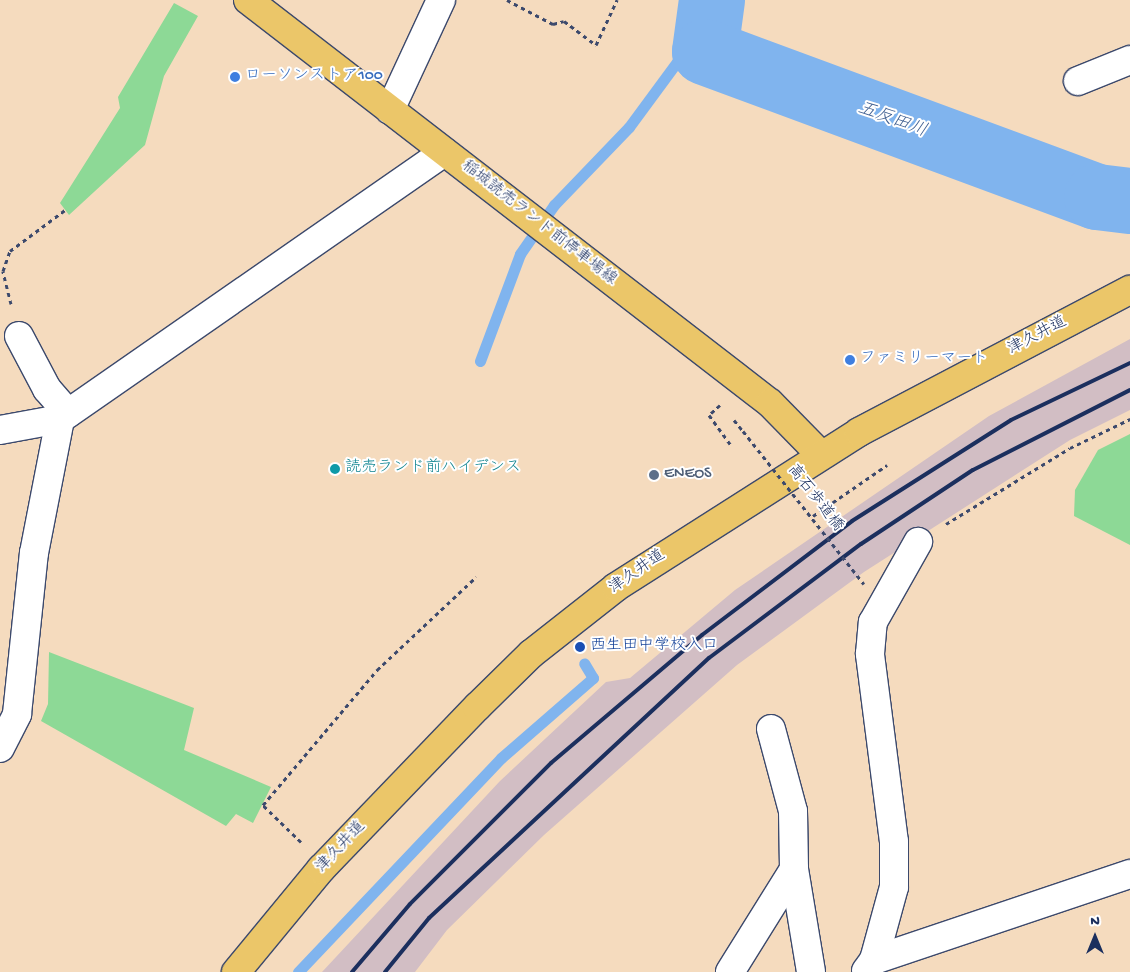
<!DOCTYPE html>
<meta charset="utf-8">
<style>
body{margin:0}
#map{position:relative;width:1130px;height:972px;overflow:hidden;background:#f5dbbe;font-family:"Gochi Hand","Klee One",sans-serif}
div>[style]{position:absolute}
.industrial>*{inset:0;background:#d2bec4}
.green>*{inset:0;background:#8dd996}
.stream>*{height:11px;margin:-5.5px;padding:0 5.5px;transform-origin:5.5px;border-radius:5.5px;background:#80b4ee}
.river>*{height:66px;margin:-33px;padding:0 33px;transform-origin:33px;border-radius:33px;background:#80b4ee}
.path>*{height:3px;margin-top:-1.5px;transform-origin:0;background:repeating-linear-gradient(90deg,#3c496c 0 4px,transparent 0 8px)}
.roads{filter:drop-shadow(1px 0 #3c496c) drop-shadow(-1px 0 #3c496c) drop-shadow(0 1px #3c496c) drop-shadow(0 -1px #3c496c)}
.minor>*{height:28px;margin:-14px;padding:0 14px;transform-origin:14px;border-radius:14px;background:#fff}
.major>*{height:28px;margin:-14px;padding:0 14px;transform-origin:14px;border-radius:14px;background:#ebc669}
.rail>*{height:4px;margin:-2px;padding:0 2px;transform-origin:2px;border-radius:2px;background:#1b2f5e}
.path-bridge>*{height:3px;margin-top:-1.5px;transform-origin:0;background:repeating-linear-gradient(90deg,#3c496c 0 4px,transparent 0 8px)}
.dots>*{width:14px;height:14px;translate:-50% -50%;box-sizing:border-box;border:2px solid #fff;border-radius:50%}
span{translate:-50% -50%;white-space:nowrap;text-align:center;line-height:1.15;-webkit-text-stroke:4px #fff;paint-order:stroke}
.shop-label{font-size:16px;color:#366cbe}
.left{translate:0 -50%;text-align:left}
.street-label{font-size:16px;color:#1b2f5e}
.culture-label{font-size:16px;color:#0d838f}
.service-label{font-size:16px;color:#4e5e75}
.transit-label{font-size:16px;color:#164399}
.water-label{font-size:18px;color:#3e5e90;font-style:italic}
.north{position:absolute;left:1070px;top:912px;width:50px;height:50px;-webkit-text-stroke:4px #fff;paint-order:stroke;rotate:0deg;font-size:14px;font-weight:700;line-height:20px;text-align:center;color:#1b2f5e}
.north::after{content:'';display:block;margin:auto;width:18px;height:22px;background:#1b2f5e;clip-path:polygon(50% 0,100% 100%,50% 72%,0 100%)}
</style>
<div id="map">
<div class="industrial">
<i style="clip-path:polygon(1130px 339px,1130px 410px,1070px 440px,864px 572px,737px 665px,544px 835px,447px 930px,415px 972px,322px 972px,500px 781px,606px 682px,630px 678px,735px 590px,989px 416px)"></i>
</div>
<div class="green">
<i style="clip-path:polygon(174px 3px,198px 16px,164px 76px,145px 145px,69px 215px,60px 203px,120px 108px,118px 97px)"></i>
<i style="clip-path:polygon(1130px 434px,1130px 545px,1074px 516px,1075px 490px,1098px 450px)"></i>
<i style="clip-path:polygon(49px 652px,194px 708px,184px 750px,271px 787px,253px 823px,236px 814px,226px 826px,41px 721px,48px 704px)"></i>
</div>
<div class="stream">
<i style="left:480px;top:361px;width:114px;rotate:-69.5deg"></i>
<i style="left:520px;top:254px;width:60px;rotate:-55.2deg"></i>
<i style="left:554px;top:205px;width:108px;rotate:-46.1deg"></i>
<i style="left:629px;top:127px;width:81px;rotate:-53.6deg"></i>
<i style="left:677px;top:62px;width:30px;rotate:-20deg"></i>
<i style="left:298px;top:972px;width:295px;rotate:-46.5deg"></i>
<i style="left:501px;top:758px;width:122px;rotate:-41deg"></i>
<i style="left:593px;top:678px;width:17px;rotate:-121deg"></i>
</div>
<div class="river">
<i style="left:712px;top:0;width:52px;rotate:97.7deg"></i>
<i style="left:705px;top:52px;width:418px;rotate:20.3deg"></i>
<i style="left:1097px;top:197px;width:33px;rotate:7deg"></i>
</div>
<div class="path">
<i style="left:507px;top:0;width:52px;rotate:27.6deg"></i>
<i style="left:553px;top:24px;width:11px;rotate:-15deg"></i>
<i style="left:564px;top:21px;width:40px;rotate:37deg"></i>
<i style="left:596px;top:45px;width:50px;rotate:-65deg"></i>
<i style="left:11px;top:304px;width:34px;rotate:-104deg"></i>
<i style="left:3px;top:271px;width:21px;rotate:-71deg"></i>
<i style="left:10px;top:251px;width:69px;rotate:-36.7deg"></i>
<i style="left:720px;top:405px;width:15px;rotate:138deg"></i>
<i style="left:709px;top:415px;width:36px;rotate:54deg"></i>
<i style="left:734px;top:420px;width:14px;rotate:51deg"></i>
<i style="left:813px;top:516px;width:90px;rotate:-34.6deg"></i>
<i style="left:946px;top:524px;width:145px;rotate:-31.5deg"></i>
<i style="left:1070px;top:448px;width:67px;rotate:-25.8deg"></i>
<i style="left:301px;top:842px;width:53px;rotate:-135.8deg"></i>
<i style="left:263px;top:805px;width:177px;rotate:-49.8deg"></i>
<i style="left:377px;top:670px;width:136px;rotate:-43.2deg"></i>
</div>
<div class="roads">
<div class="minor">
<i style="left:1078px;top:81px;width:56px;rotate:-22deg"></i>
<i style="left:390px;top:110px;width:121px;rotate:-65.1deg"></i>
<i style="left:19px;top:336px;width:60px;rotate:62.2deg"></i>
<i style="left:47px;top:389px;width:32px;rotate:49deg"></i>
<i style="left:0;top:430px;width:61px;rotate:-10.4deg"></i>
<i style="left:60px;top:419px;width:468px;rotate:-34.8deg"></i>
<i style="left:771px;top:729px;width:85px;rotate:75deg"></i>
<i style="left:793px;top:811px;width:58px;rotate:89deg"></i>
<i style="left:794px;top:869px;width:104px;rotate:80.6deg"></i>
<i style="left:0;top:748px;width:38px;rotate:-63deg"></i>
<i style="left:17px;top:714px;width:162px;rotate:-84deg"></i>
<i style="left:34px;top:553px;width:136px;rotate:-79deg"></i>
<i style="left:874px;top:960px;width:76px;rotate:-74.7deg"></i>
<i style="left:894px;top:887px;width:45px;rotate:-90deg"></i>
<i style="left:894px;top:842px;width:190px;rotate:-97.3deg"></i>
<i style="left:870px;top:654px;width:32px;rotate:-85deg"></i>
<i style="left:873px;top:622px;width:92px;rotate:-60.6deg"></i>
<i style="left:866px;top:971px;width:14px;rotate:-54deg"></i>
<i style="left:874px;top:960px;width:270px;rotate:-18.6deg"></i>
<i style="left:730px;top:972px;width:121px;rotate:-58.1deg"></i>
</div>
<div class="major">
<i style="left:248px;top:0;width:659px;rotate:37.67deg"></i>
<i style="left:770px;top:403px;width:73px;rotate:45.6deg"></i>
<i style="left:236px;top:972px;width:134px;rotate:-50.5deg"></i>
<i style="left:321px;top:869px;width:225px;rotate:-46.1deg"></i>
<i style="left:477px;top:707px;width:76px;rotate:-44.5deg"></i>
<i style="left:531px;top:654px;width:108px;rotate:-38.2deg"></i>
<i style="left:616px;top:587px;width:288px;rotate:-32.5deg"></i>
<i style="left:859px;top:432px;width:306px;rotate:-27.7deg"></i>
</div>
</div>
<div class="rail">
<i style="left:352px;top:972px;width:89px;rotate:-49.5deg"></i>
<i style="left:410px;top:904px;width:199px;rotate:-45deg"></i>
<i style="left:551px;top:763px;width:198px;rotate:-40.3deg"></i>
<i style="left:702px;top:635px;width:188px;rotate:-37.2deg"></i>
<i style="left:852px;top:521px;width:188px;rotate:-32.4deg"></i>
<i style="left:1011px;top:420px;width:132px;rotate:-25.6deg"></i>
<i style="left:385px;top:972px;width:70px;rotate:-50.8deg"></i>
<i style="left:429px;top:918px;width:382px;rotate:-42.9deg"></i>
<i style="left:709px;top:658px;width:190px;rotate:-36.9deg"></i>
<i style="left:861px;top:544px;width:134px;rotate:-33.5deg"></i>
<i style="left:973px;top:470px;width:176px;rotate:-27deg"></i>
</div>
<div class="path-bridge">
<i style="left:743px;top:431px;width:195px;rotate:51.7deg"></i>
</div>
<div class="dots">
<i style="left:235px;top:77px;background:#3f7fe0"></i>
<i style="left:850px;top:360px;background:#3f7fe0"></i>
<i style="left:335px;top:469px;background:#0f9aa8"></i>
<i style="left:654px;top:475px;background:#5c6f8a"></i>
<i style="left:580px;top:647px;background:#1a4fb4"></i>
</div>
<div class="shop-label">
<span class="left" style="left:245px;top:77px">ローソンストア100</span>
<span class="left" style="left:860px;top:360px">ファミリーマート</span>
</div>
<div class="street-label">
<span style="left:538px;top:224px;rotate:38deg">稲城読売ランド前停車場線</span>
<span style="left:1038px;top:337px;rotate:-28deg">津久井道</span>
<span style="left:814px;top:499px;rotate:52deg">高石歩道橋</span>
<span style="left:638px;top:573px;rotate:-35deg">津久井道</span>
<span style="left:342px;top:848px;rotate:-47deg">津久井道</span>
</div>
<div class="culture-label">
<span class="left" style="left:345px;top:469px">読売ランド前ハイデンス</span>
</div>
<div class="service-label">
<span class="left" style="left:664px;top:475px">ENEOS</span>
</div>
<div class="transit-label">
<span class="left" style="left:590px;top:647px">西生田中学校入口</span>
</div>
<div class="water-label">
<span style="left:892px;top:121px;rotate:20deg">五反田川</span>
</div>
<div class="north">N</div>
</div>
